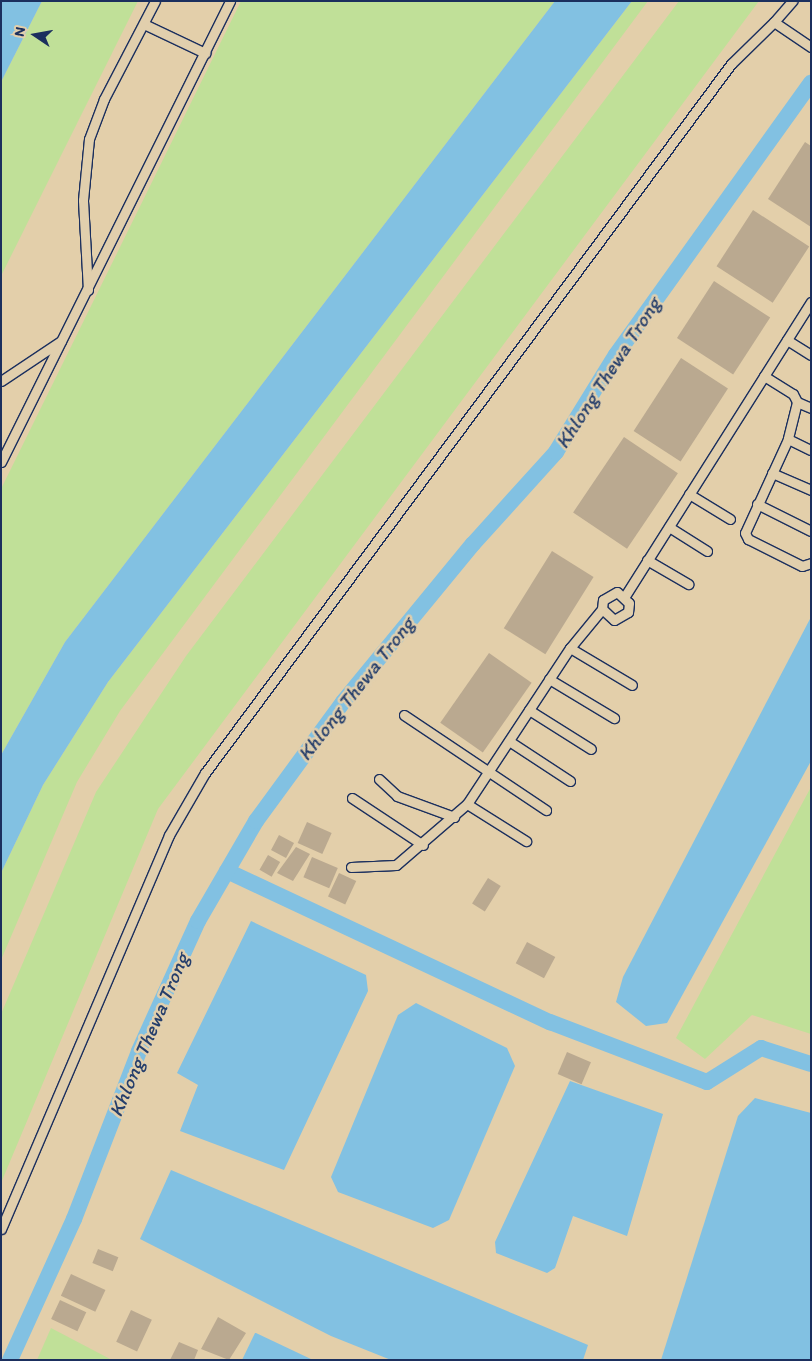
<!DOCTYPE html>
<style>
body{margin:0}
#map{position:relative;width:812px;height:1361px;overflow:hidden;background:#e3cfaa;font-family:Itim,sans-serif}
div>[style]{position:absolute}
.green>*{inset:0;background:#c0e098}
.water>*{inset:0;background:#82c1e2}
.canal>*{height:16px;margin:-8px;padding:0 8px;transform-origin:8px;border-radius:8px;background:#82c1e2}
.building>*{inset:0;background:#baa990;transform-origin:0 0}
.roads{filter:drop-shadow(1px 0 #1b2f5e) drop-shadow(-1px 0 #1b2f5e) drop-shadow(0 1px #1b2f5e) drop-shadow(0 -1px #1b2f5e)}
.lane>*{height:9px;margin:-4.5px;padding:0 4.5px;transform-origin:4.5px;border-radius:4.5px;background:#e1cfad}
span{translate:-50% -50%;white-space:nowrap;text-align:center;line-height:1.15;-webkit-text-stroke:5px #e1cfad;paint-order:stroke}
.water-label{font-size:20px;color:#253e6b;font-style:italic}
.frame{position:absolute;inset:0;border:2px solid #1b2f5e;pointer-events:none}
.north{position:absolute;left:10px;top:10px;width:50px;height:50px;-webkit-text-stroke:4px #e1cfad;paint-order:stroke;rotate:282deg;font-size:14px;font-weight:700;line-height:20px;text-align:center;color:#1b2f5e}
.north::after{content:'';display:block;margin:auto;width:18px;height:22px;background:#1b2f5e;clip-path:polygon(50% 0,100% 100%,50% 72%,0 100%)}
</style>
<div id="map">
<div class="green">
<i style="clip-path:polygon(42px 1px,138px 1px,1px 276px,1px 82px)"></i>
<i style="clip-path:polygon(241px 1px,555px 1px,65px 642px,1px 755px,1px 489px)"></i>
<i style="clip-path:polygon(632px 1px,648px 1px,120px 711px,77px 782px,1px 960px,1px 873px,43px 785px,108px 682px)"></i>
<i style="clip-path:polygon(679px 1px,759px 1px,158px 809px,1px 1183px,1px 1014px,96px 792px,186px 656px)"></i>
<i style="clip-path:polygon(811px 787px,811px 1034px,752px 1015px,705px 1059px,676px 1038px)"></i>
<i style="clip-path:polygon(51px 1328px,112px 1360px,37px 1360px)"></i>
</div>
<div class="water">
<i style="clip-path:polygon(1px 1px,42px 1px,1px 82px)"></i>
<i style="clip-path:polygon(555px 1px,632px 1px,108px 682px,43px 785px,1px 873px,1px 755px,65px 642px)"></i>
<i style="clip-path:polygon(811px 617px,811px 761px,667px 1023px,646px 1026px,616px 1002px,623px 977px)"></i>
<i style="clip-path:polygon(251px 921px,366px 975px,368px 991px,284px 1170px,180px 1131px,198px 1085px,177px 1073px)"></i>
<i style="clip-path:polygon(416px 1003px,507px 1048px,515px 1066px,449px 1220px,433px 1228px,338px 1192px,331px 1177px,398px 1015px)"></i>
<i style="clip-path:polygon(570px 1081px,663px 1114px,627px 1236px,573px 1216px,555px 1268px,547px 1273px,496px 1253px,495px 1242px)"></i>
<i style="clip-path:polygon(755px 1098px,811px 1113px,811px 1360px,661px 1360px,738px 1116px)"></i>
<i style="clip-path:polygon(171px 1170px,588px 1345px,583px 1360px,391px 1360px,331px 1336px,140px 1239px)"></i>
<i style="clip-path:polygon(255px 1333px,256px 1333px,313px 1360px,242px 1360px)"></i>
</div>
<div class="canal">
<i style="left:227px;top:871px;width:357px;rotate:25.1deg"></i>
<i style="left:550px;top:1022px;width:168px;rotate:20.9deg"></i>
<i style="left:707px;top:1082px;width:64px;rotate:-32.2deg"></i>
<i style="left:761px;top:1048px;width:52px;rotate:17.7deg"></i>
<i style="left:10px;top:1360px;width:155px;rotate:-65.6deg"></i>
<i style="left:74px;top:1219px;width:180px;rotate:-68.8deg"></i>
<i style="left:139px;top:1051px;width:143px;rotate:-65.6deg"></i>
<i style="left:198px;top:921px;width:116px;rotate:-59.9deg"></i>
<i style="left:256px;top:821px;width:147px;rotate:-53.8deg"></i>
<i style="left:343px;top:702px;width:205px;rotate:-50.6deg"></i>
<i style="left:473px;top:544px;width:124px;rotate:-47.9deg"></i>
<i style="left:556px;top:452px;width:114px;rotate:-58.3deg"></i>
<i style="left:616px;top:355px;width:335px;rotate:-54.4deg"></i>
</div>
<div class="building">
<i style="clip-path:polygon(805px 142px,811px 146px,811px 227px,768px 199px)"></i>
<i style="left:753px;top:210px;width:67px;height:67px;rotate:33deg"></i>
<i style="left:714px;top:281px;width:67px;height:68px;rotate:33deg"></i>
<i style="left:681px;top:358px;width:56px;height:87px;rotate:33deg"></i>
<i style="left:624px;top:437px;width:65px;height:91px;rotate:34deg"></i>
<i style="left:552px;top:551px;width:49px;height:91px;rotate:32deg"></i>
<i style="left:489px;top:653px;width:52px;height:85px;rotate:35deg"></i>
<i style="left:307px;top:822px;width:27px;height:23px;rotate:24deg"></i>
<i style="left:279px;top:835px;width:17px;height:17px;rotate:28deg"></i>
<i style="clip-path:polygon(296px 847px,310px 854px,293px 881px,277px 873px)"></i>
<i style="left:268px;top:855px;width:14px;height:17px;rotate:30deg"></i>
<i style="left:312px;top:857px;width:28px;height:22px;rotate:23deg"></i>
<i style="left:339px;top:873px;width:19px;height:26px;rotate:25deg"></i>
<i style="left:488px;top:878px;width:15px;height:30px;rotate:32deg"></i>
<i style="left:527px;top:942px;width:32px;height:24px;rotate:28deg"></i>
<i style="left:567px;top:1052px;width:26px;height:24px;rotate:23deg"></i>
<i style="left:98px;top:1249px;width:22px;height:15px;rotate:22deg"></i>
<i style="left:71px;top:1274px;width:38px;height:24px;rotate:25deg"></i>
<i style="left:60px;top:1300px;width:29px;height:21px;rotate:25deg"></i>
<i style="left:131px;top:1310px;width:23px;height:35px;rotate:25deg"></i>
<i style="clip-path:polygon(218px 1317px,246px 1333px,229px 1360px,201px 1349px)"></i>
<i style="clip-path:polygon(179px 1342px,198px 1350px,194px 1360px,170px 1360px)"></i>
</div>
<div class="roads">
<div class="lane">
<i style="left:774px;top:22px;width:28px;rotate:-49deg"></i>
<i style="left:144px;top:24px;width:68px;rotate:25.4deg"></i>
<i style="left:88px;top:290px;width:90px;rotate:-93.2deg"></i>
<i style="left:83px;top:200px;width:61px;rotate:-84.4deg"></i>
<i style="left:89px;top:139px;width:43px;rotate:-69.4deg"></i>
<i style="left:104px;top:99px;width:110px;rotate:-62.5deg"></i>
<i style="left:787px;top:340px;width:28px;rotate:32deg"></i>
<i style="left:764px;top:376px;width:34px;rotate:32deg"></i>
<i style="left:793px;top:394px;width:9px;rotate:63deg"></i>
<i style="left:797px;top:402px;width:38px;rotate:104deg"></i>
<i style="left:788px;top:439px;width:103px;rotate:114.6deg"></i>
<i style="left:745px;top:533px;width:7px;rotate:63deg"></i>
<i style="left:748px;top:539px;width:60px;rotate:26.6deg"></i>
<i style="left:802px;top:566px;width:9px;rotate:-18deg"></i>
<i style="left:1px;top:381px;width:72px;rotate:-33.7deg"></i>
<i style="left:797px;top:402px;width:15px;rotate:23deg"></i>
<i style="left:788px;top:439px;width:25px;rotate:26deg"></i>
<i style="left:1px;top:462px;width:515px;rotate:-63.58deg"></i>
<i style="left:772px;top:473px;width:43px;rotate:23.6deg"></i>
<i style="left:689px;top:494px;width:48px;rotate:31.4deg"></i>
<i style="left:757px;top:504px;width:60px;rotate:26.6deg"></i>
<i style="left:669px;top:527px;width:45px;rotate:32.3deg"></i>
<i style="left:647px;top:560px;width:48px;rotate:30.3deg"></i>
<i style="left:625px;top:596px;width:348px;rotate:-57.7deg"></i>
<i style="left:570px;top:648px;width:72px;rotate:30.8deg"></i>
<i style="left:549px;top:679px;width:76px;rotate:31deg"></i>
<i style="left:529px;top:710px;width:73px;rotate:32.2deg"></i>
<i style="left:404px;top:715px;width:171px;rotate:33.8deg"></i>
<i style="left:509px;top:741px;width:73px;rotate:33.3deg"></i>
<i style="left:379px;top:779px;width:25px;rotate:43deg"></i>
<i style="left:397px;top:796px;width:61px;rotate:20.2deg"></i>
<i style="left:352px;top:798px;width:85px;rotate:33.5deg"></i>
<i style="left:467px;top:804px;width:70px;rotate:32.1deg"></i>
<i style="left:351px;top:867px;width:45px;rotate:-2.5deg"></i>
<i style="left:396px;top:865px;width:94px;rotate:-40.7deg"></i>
<i style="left:467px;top:804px;width:187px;rotate:-56.6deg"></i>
<i style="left:570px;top:648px;width:50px;rotate:-50.6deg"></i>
<i style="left:602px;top:609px;width:9px;rotate:-84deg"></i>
<i style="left:603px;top:600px;width:16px;rotate:-30deg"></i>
<i style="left:617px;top:592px;width:16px;rotate:43deg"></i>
<i style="left:629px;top:603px;width:9px;rotate:96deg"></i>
<i style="left:628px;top:612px;width:16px;rotate:150deg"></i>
<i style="left:614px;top:620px;width:16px;rotate:-137deg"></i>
<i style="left:1px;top:1229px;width:428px;rotate:-66.9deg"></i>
<i style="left:169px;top:835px;width:72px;rotate:-59.9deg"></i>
<i style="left:205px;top:773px;width:883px;rotate:-53.43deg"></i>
<i style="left:731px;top:64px;width:60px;rotate:-44.3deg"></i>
<i style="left:774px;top:22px;width:45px;rotate:34deg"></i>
</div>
</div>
<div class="water-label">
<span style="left:608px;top:373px;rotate:-57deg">Khlong Thewa Trong</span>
<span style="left:356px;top:689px;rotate:-52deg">Khlong Thewa Trong</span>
<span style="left:149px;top:1035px;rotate:-67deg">Khlong Thewa Trong</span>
</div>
<div class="frame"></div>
<div class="north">N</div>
</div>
